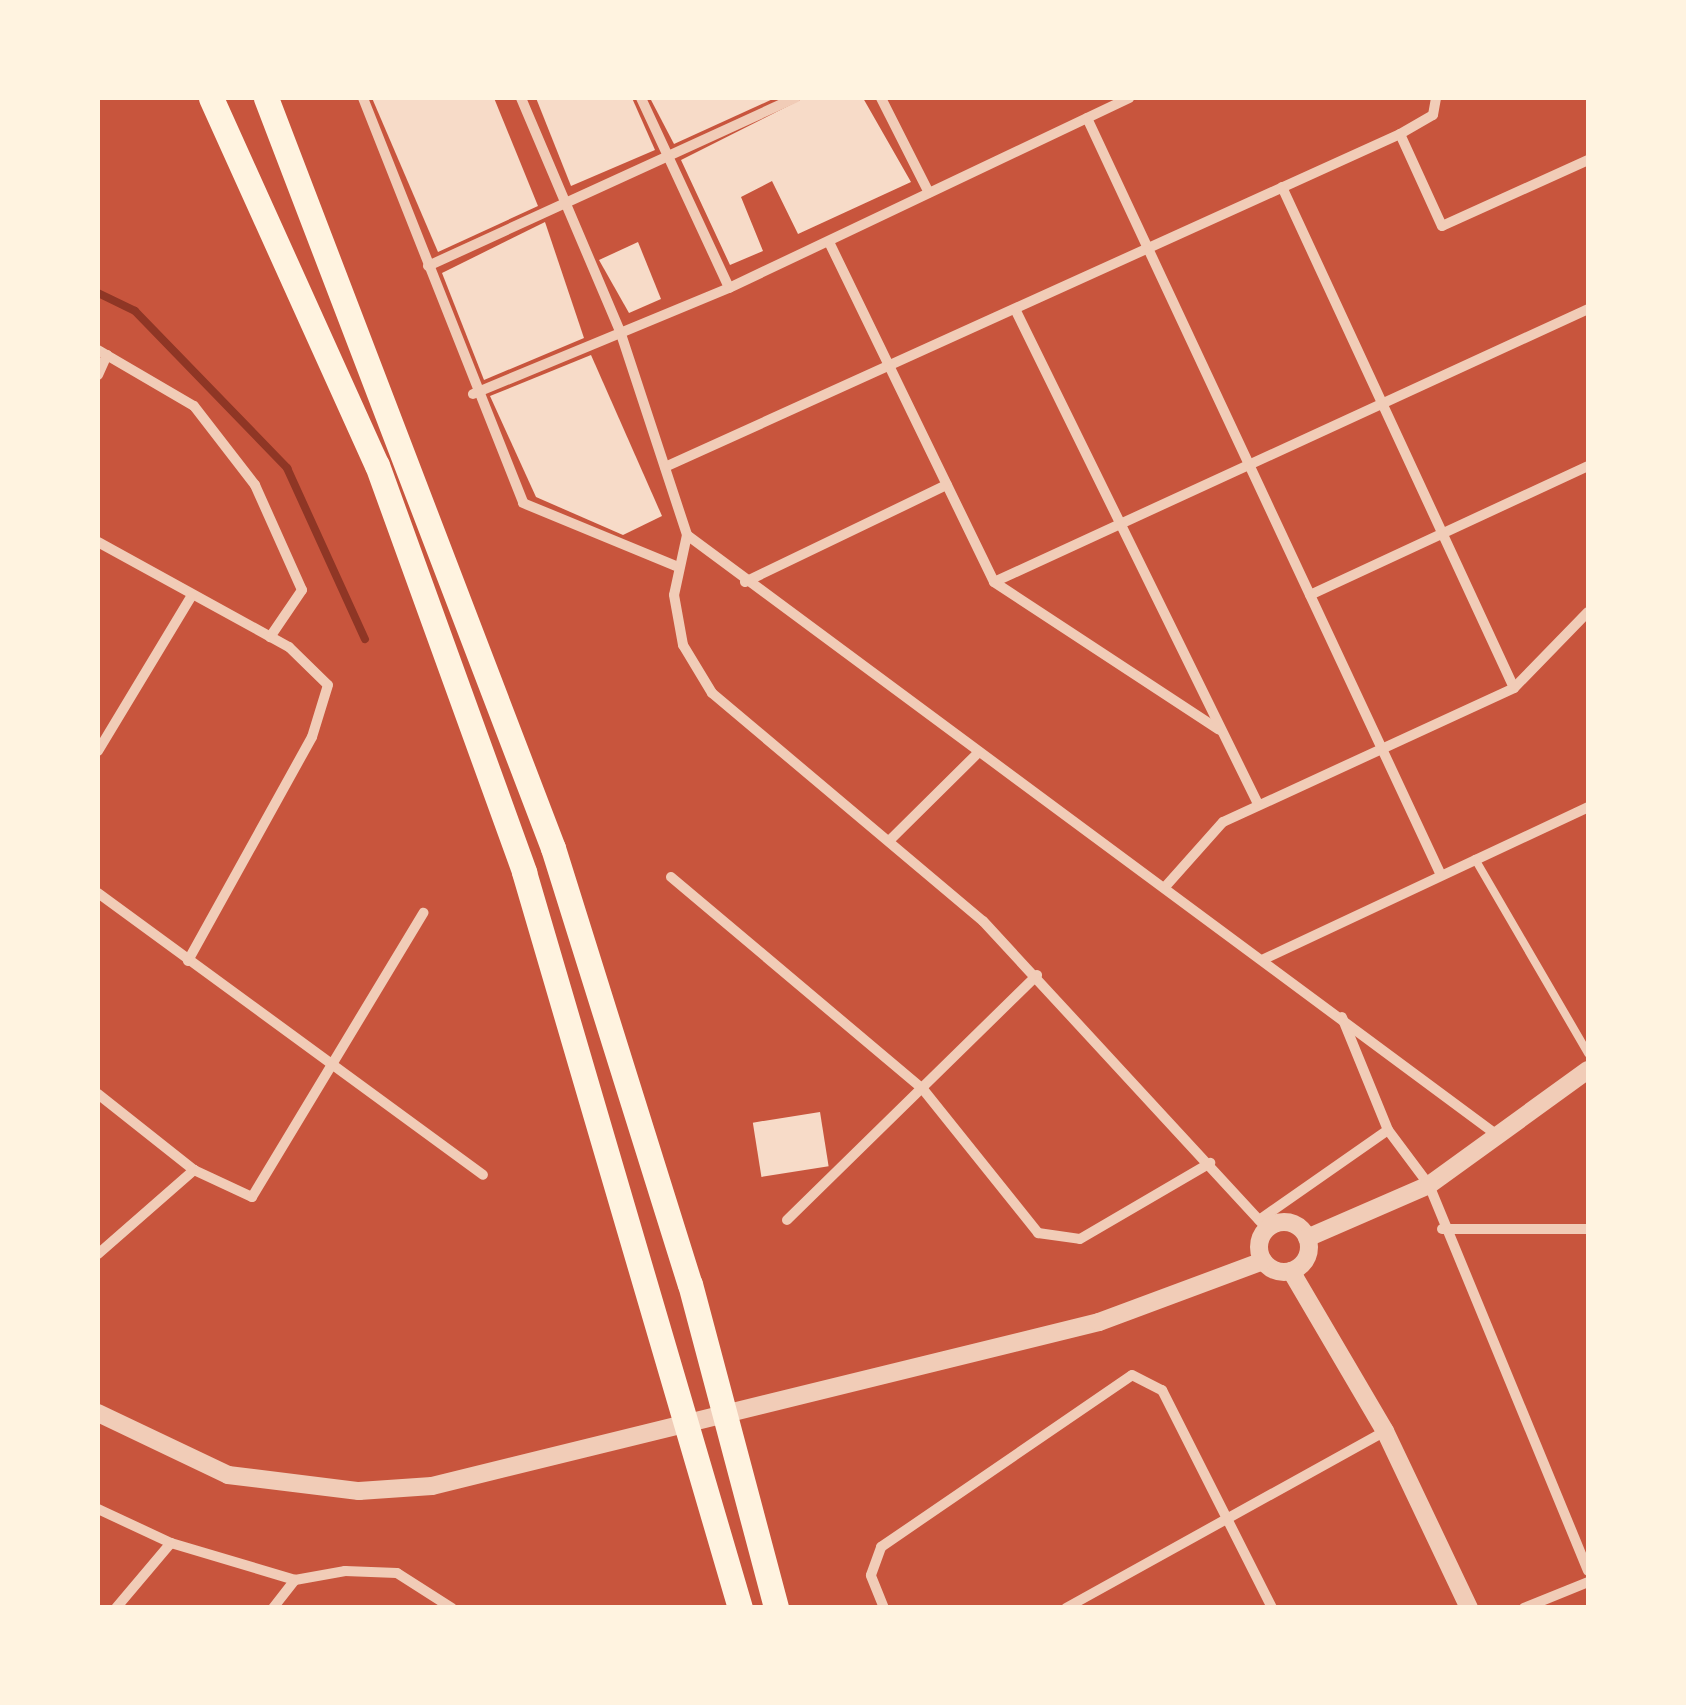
<!DOCTYPE html>
<style>
body{margin:0}
#map{position:relative;width:1686px;height:1705px;overflow:hidden;background:#c8553d;font-family:"DM Sans",sans-serif}
div>[style]{position:absolute}
.stream>*{height:8px;margin:-4px;padding:0 4px;transform-origin:4px;border-radius:4px;background:#8f3625}
.building>*{inset:0;background:#f7dbc8;transform-origin:0 0}
.service>*{height:8px;margin:-4px;padding:0 4px;transform-origin:4px;border-radius:4px;background:#f1ccb7}
.minor>*{height:10px;margin:-5px;padding:0 5px;transform-origin:5px;border-radius:5px;background:#f1ccb7}
.tertiary>*{height:18px;margin:-9px;padding:0 9px;transform-origin:9px;border-radius:9px;background:#f1ccb7}
.tertiary>.ring{margin:-9px;padding:0;box-sizing:content-box;background:none;border:18px solid #f1ccb7;border-radius:50%}
.motorway>*{height:25px;margin:-12.5px;padding:0 12.5px;transform-origin:12.5px;border-radius:12.5px;background:#fff3e0}
span{translate:-50% -50%;white-space:nowrap;text-align:center;line-height:1.15;-webkit-text-stroke:8px #fff3e0;paint-order:stroke}
.frame{position:absolute;inset:0;border:100px solid #fff3e0;pointer-events:none}
</style>
<div id="map">
<div class="stream">
<i style="left:98px;top:293px;width:41px;rotate:25.9deg"></i>
<i style="left:135px;top:311px;width:219px;rotate:45.9deg"></i>
<i style="left:287px;top:468px;width:188px;rotate:65.5deg"></i>
</div>
<div class="building">
<i style="clip-path:polygon(372px 98px,494px 98px,538px 206px,438px 252px)"></i>
<i style="clip-path:polygon(536px 98px,632px 98px,655px 150px,571px 186px)"></i>
<i style="clip-path:polygon(650px 98px,775px 98px,674px 144px)"></i>
<i style="clip-path:polygon(804px 98px,863px 98px,911px 182px,798px 234px,772px 181px,741px 197px,763px 251px,730px 265px,681px 160px)"></i>
<i style="clip-path:polygon(545px 222px,584px 338px,484px 380px,442px 273px)"></i>
<i style="clip-path:polygon(638px 242px,661px 299px,629px 313px,599px 260px)"></i>
<i style="clip-path:polygon(591px 355px,662px 516px,623px 535px,536px 497px,490px 396px)"></i>
<i style="left:820px;top:1112px;width:55px;height:68px;rotate:81deg"></i>
</div>
<div class="service">
<i style="left:1475px;top:859px;width:225px;rotate:59.8deg"></i>
</div>
<div class="minor">
<i style="left:363px;top:98px;width:435px;rotate:68.4deg"></i>
<i style="left:523px;top:503px;width:165px;rotate:22.4deg"></i>
<i style="left:521px;top:98px;width:256px;rotate:67deg"></i>
<i style="left:621px;top:334px;width:212px;rotate:71.8deg"></i>
<i style="left:687px;top:535px;width:1008px;rotate:36.53deg"></i>
<i style="left:641px;top:98px;width:209px;rotate:65.1deg"></i>
<i style="left:881px;top:98px;width:106px;rotate:63.2deg"></i>
<i style="left:1087px;top:118px;width:836px;rotate:64.94deg"></i>
<i style="left:1400px;top:134px;width:101px;rotate:65.5deg"></i>
<i style="left:1442px;top:226px;width:160px;rotate:-24.3deg"></i>
<i style="left:1282px;top:187px;width:552px;rotate:65.15deg"></i>
<i style="left:829px;top:242px;width:378px;rotate:64.1deg"></i>
<i style="left:994px;top:582px;width:269px;rotate:33.3deg"></i>
<i style="left:428px;top:266px;width:404px;rotate:-24.6deg"></i>
<i style="left:1015px;top:309px;width:551px;rotate:63.85deg"></i>
<i style="left:98px;top:350px;width:111px;rotate:30.3deg"></i>
<i style="left:194px;top:406px;width:100px;rotate:52.3deg"></i>
<i style="left:255px;top:485px;width:115px;rotate:65.9deg"></i>
<i style="left:302px;top:590px;width:57px;rotate:124.2deg"></i>
<i style="left:98px;top:375px;width:22px;rotate:-66deg"></i>
<i style="left:473px;top:394px;width:277px;rotate:-22.5deg"></i>
<i style="left:729px;top:288px;width:443px;rotate:-25.4deg"></i>
<i style="left:665px;top:467px;width:807px;rotate:-24.37deg"></i>
<i style="left:1400px;top:134px;width:38px;rotate:-30deg"></i>
<i style="left:1433px;top:115px;width:17px;rotate:-80deg"></i>
<i style="left:687px;top:535px;width:61px;rotate:102.2deg"></i>
<i style="left:674px;top:595px;width:51px;rotate:79.8deg"></i>
<i style="left:683px;top:645px;width:56px;rotate:58.9deg"></i>
<i style="left:712px;top:693px;width:354px;rotate:40.1deg"></i>
<i style="left:983px;top:921px;width:419px;rotate:47.3deg"></i>
<i style="left:98px;top:542px;width:218px;rotate:28.8deg"></i>
<i style="left:289px;top:647px;width:54px;rotate:44.3deg"></i>
<i style="left:328px;top:685px;width:54px;rotate:107.1deg"></i>
<i style="left:312px;top:737px;width:256px;rotate:119deg"></i>
<i style="left:745px;top:582px;width:224px;rotate:-25.7deg"></i>
<i style="left:994px;top:582px;width:654px;rotate:-24.68deg"></i>
<i style="left:1310px;top:595px;width:306px;rotate:-24.9deg"></i>
<i style="left:98px;top:751px;width:182px;rotate:-58.9deg"></i>
<i style="left:891px;top:839px;width:124px;rotate:-44.7deg"></i>
<i style="left:671px;top:877px;width:328px;rotate:40.1deg"></i>
<i style="left:922px;top:1088px;width:186px;rotate:51.3deg"></i>
<i style="left:1038px;top:1233px;width:42px;rotate:8.1deg"></i>
<i style="left:1080px;top:1239px;width:151px;rotate:-30.3deg"></i>
<i style="left:1165px;top:887px;width:87px;rotate:-48.3deg"></i>
<i style="left:1223px;top:822px;width:320px;rotate:-24.7deg"></i>
<i style="left:1514px;top:688px;width:106px;rotate:-45.8deg"></i>
<i style="left:98px;top:893px;width:477px;rotate:36.2deg"></i>
<i style="left:1264px;top:959px;width:358px;rotate:-25.1deg"></i>
<i style="left:98px;top:1094px;width:122px;rotate:38.4deg"></i>
<i style="left:194px;top:1170px;width:64px;rotate:25deg"></i>
<i style="left:252px;top:1197px;width:332px;rotate:-58.9deg"></i>
<i style="left:1388px;top:1130px;width:69px;rotate:53.3deg"></i>
<i style="left:1429px;top:1185px;width:417px;rotate:67.6deg"></i>
<i style="left:787px;top:1220px;width:350px;rotate:-44.4deg"></i>
<i style="left:1259px;top:1220px;width:157px;rotate:-34.9deg"></i>
<i style="left:1388px;top:1130px;width:122px;rotate:-112.2deg"></i>
<i style="left:1442px;top:1229px;width:146px"></i>
<i style="left:98px;top:1254px;width:128px;rotate:-41.2deg"></i>
<i style="left:98px;top:1509px;width:81px;rotate:25deg"></i>
<i style="left:171px;top:1543px;width:129px;rotate:16.6deg"></i>
<i style="left:116px;top:1608px;width:85px;rotate:-49.8deg"></i>
<i style="left:273px;top:1608px;width:36px;rotate:-52deg"></i>
<i style="left:295px;top:1580px;width:51px;rotate:-10.2deg"></i>
<i style="left:345px;top:1571px;width:52px;rotate:2.2deg"></i>
<i style="left:397px;top:1573px;width:65px;rotate:32.5deg"></i>
<i style="left:884px;top:1608px;width:35px;rotate:-112deg"></i>
<i style="left:871px;top:1575px;width:30px;rotate:-70deg"></i>
<i style="left:881px;top:1547px;width:304px;rotate:-34.4deg"></i>
<i style="left:1132px;top:1375px;width:34px;rotate:27deg"></i>
<i style="left:1162px;top:1390px;width:244px;rotate:63.2deg"></i>
<i style="left:1066px;top:1608px;width:365px;rotate:-29deg"></i>
<i style="left:1524px;top:1608px;width:69px;rotate:-22.1deg"></i>
</div>
<div class="tertiary">
<i class="ring" style="left:1259px;top:1222px;width:32px;height:32px"></i>
<i style="left:1307px;top:1238px;width:133px;rotate:-23.5deg"></i>
<i style="left:1429px;top:1185px;width:196px;rotate:-35.9deg"></i>
<i style="left:1291px;top:1271px;width:186px;rotate:59.6deg"></i>
<i style="left:1385px;top:1431px;width:196px;rotate:64.6deg"></i>
<i style="left:98px;top:1413px;width:144px;rotate:25.5deg"></i>
<i style="left:228px;top:1475px;width:132px;rotate:7deg"></i>
<i style="left:359px;top:1491px;width:73px;rotate:-3.9deg"></i>
<i style="left:432px;top:1486px;width:687px;rotate:-13.81deg"></i>
<i style="left:1099px;top:1322px;width:175px;rotate:-20.4deg"></i>
</div>
<div class="motorway">
<i style="left:211px;top:98px;width:403px;rotate:65.7deg"></i>
<i style="left:377px;top:465px;width:433px;rotate:70.1deg"></i>
<i style="left:524px;top:872px;width:767px;rotate:73.64deg"></i>
<i style="left:266px;top:98px;width:803px;rotate:69.06deg"></i>
<i style="left:553px;top:848px;width:457px;rotate:72.6deg"></i>
<i style="left:690px;top:1284px;width:335px;rotate:75.1deg"></i>
</div>
<div class="frame"></div>
</div>
